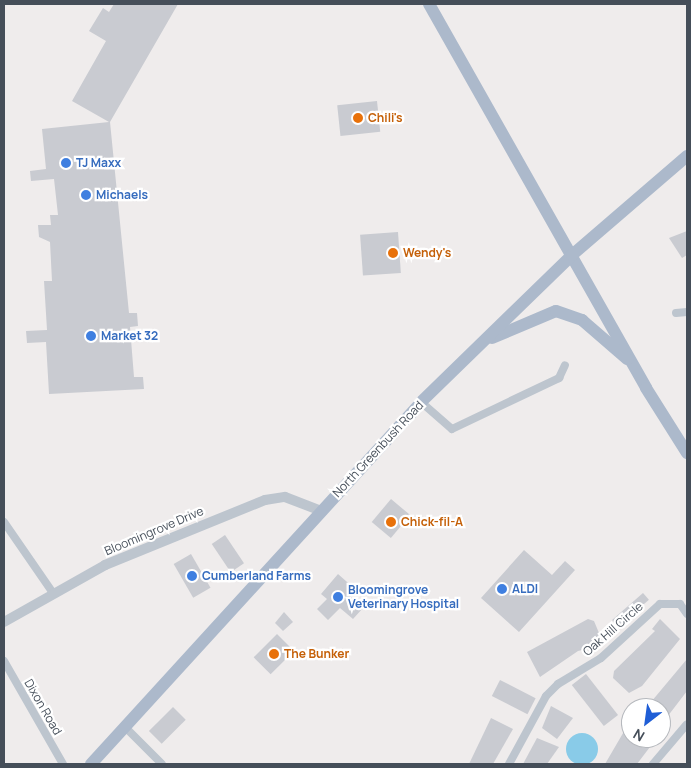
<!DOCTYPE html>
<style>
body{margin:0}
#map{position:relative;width:691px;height:768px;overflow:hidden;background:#efecec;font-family:Manrope,sans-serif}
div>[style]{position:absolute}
.water>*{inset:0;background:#89cbe8}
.round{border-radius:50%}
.building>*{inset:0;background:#c9cbd1;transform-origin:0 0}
.minor>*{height:8px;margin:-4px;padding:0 4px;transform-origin:4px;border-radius:4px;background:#bdc5ce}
.tertiary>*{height:10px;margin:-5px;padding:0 5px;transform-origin:5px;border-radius:5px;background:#bdc5ce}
.primary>*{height:12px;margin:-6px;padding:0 6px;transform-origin:6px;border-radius:6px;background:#acb9cb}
.dots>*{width:14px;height:14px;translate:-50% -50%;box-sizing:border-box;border:2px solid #fff;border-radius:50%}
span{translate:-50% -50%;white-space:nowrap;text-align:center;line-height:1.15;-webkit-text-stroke:4.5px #fff;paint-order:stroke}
.food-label{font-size:12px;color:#c56008;font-weight:700}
.left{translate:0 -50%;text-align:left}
.shop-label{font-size:12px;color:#366cbe;font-weight:700}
.street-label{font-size:12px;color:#454e59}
.frame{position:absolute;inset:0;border:5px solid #454e59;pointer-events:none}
.north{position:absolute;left:621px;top:698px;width:50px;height:50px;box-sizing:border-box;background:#fff;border:1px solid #b5b8bd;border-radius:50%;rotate:210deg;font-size:14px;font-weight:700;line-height:20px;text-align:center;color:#454e59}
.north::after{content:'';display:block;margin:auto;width:18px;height:22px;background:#1f5ed6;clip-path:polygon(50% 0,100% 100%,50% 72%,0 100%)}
</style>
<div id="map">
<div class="water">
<i class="round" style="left:566px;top:733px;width:32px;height:32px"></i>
</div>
<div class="building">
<i style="clip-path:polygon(114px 4px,178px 4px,110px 122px,129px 313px,137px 313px,138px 326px,130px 327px,134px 377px,143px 377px,144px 389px,49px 394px,46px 342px,27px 343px,26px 331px,47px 330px,44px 281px,52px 281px,50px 242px,39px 237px,38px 225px,51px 225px,50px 215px,58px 215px,54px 179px,31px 181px,30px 171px,46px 169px,42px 129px,109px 122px,72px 101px,106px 41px,89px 31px,103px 8px,109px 12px)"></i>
<i style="left:377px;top:101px;width:31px;height:40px;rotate:84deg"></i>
<i style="clip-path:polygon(687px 231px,687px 255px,682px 258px,669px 238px)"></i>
<i style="left:398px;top:232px;width:41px;height:38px;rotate:86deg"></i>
<i style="left:391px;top:499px;width:25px;height:30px;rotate:40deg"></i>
<i style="left:225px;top:535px;width:34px;height:16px;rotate:56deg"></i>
<i style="clip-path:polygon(524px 550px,552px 575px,565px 561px,575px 570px,519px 632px,481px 598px)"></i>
<i style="left:191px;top:554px;width:39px;height:20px;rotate:60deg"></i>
<i style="clip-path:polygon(338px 574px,355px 589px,350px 596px,363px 608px,353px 619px,340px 608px,328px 620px,317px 609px,327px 599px,321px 594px)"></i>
<i style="left:643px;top:593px;width:9px;height:41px;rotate:49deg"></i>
<i style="clip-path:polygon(284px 612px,293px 622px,283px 631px,275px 623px)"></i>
<i style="clip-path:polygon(588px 619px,594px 621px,604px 645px,578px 651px,540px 677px,527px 652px)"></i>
<i style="clip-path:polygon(660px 619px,680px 639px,642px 686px,629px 693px,613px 678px,614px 671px,655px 631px,652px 629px)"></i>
<i style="left:277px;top:634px;width:24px;height:33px;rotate:45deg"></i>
<i style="clip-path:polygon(687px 659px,687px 691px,661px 725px,661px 708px,646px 708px)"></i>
<i style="left:586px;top:674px;width:52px;height:18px;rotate:52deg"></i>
<i style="left:500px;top:680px;width:40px;height:18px;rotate:27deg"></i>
<i style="clip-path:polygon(551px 706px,573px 718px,557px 739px,542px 728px)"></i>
<i style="left:173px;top:707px;width:18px;height:34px;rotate:45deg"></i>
<i style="clip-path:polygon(491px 718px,513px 729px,493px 764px,469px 764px)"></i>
<i style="clip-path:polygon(626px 728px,631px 738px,653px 743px,637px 764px,605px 764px)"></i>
<i style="clip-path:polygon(537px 738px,559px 747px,547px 764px,523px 764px)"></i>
</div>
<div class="minor">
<i style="left:676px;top:313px;width:11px;rotate:-5deg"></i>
<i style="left:421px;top:402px;width:41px;rotate:41.1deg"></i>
<i style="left:452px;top:429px;width:119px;rotate:-25.5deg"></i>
<i style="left:559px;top:378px;width:14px;rotate:-65deg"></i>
<i style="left:4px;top:522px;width:86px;rotate:55.4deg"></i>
<i style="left:4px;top:661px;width:119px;rotate:60.2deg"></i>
<i style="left:125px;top:727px;width:52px;rotate:45deg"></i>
<i style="left:509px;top:764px;width:77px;rotate:-61.4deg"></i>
<i style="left:546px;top:696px;width:17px;rotate:-45deg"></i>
<i style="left:558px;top:684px;width:50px;rotate:-31.2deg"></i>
<i style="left:601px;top:658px;width:80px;rotate:-42.5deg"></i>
<i style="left:660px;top:604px;width:20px"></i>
<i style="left:680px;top:604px;width:12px;rotate:55deg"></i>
<i style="left:653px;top:764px;width:52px;rotate:-49.6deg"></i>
</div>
<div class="tertiary">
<i style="left:4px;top:622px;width:116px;rotate:-29.4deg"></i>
<i style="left:105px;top:565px;width:173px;rotate:-22.1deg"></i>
<i style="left:265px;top:500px;width:20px;rotate:-9deg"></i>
<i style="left:285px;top:497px;width:40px;rotate:21deg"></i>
</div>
<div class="primary">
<i style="left:429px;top:4px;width:441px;rotate:60.5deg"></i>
<i style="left:646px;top:388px;width:77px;rotate:57.8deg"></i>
<i style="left:492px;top:338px;width:69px;rotate:-22.9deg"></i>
<i style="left:556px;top:311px;width:28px;rotate:19deg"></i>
<i style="left:582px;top:320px;width:60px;rotate:40.9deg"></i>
<i style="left:91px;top:764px;width:490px;rotate:-47.6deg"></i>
<i style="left:421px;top:402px;width:211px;rotate:-44.2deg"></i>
<i style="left:572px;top:255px;width:152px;rotate:-40.7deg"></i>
</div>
<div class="dots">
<i style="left:358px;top:118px;background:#e8710a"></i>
<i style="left:66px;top:163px;background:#3f7fe0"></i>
<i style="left:86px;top:195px;background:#3f7fe0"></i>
<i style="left:393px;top:253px;background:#e8710a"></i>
<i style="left:91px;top:336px;background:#3f7fe0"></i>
<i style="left:391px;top:522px;background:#e8710a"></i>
<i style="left:192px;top:576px;background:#3f7fe0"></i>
<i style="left:502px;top:589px;background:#3f7fe0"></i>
<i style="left:338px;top:597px;background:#3f7fe0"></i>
<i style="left:274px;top:654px;background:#e8710a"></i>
</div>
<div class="food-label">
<span class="left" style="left:368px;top:118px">Chili's</span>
<span class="left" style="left:403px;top:253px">Wendy's</span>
<span class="left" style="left:401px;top:522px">Chick-fil-A</span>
<span class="left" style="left:284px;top:654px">The Bunker</span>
</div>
<div class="shop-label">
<span class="left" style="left:76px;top:163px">TJ Maxx</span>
<span class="left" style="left:96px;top:195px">Michaels</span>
<span class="left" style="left:101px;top:336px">Market 32</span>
<span class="left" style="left:202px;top:576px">Cumberland Farms</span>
<span class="left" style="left:512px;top:589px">ALDI</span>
<span class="left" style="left:348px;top:597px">Bloomingrove<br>Veterinary Hospital</span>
</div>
<div class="street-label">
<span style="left:378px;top:449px;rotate:-47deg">North Greenbush Road</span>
<span style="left:154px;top:531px;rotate:-23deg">Bloomingrove Drive</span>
<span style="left:613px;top:629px;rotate:-41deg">Oak Hill Circle</span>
<span style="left:43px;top:707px;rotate:60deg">Dixon Road</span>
</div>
<div class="frame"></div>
<div class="north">N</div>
</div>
